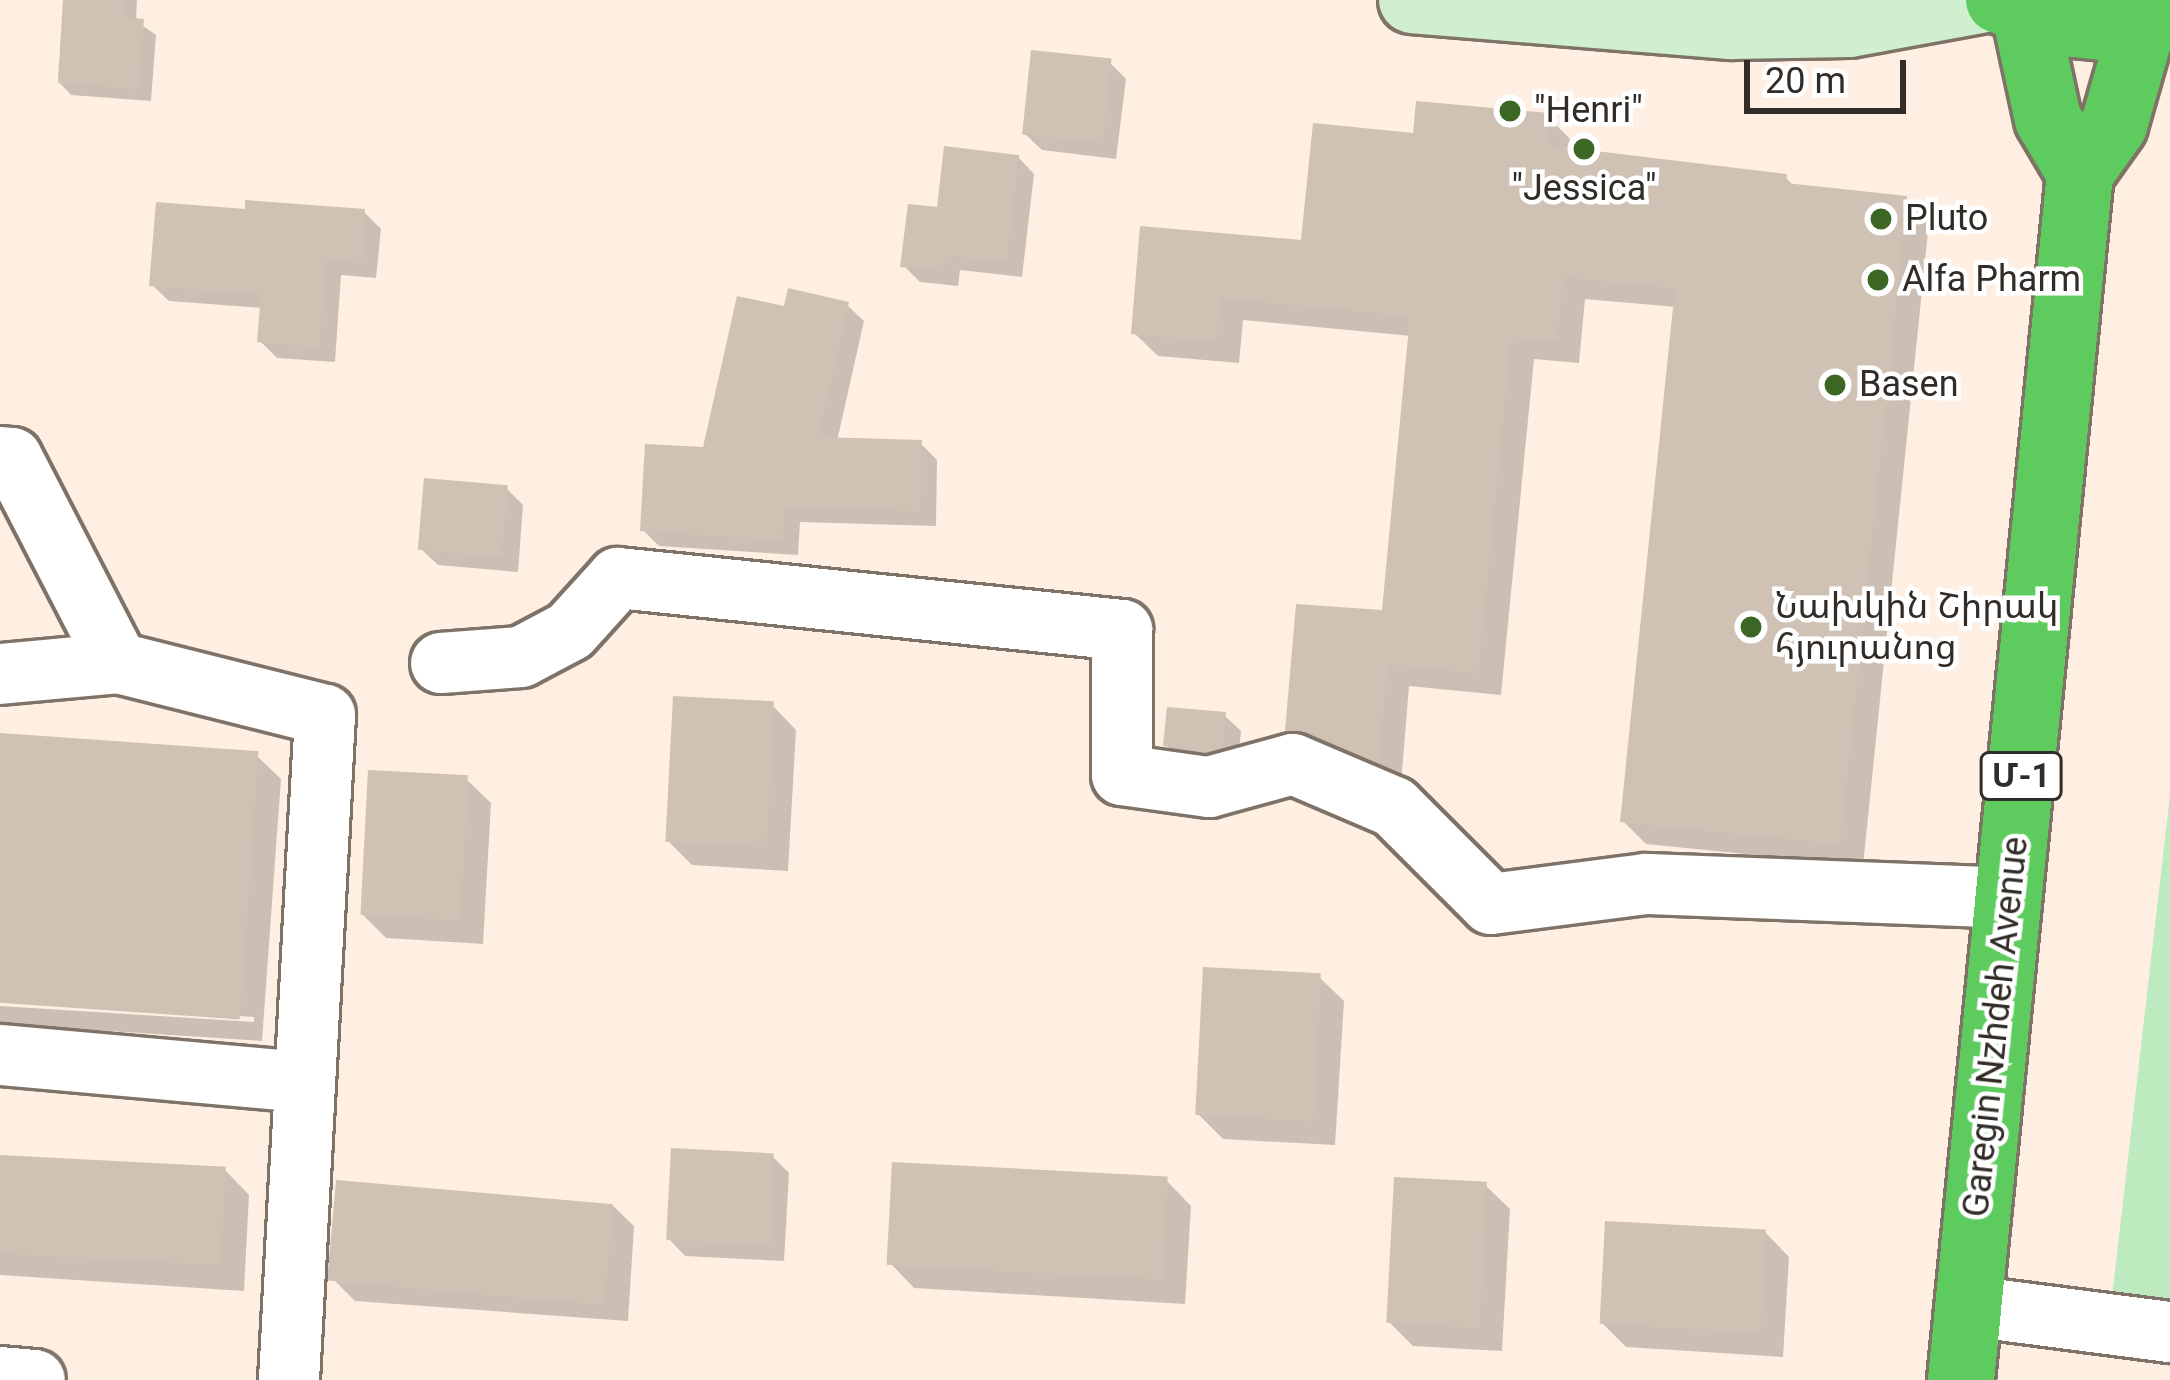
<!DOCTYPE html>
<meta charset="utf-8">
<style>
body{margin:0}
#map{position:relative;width:2170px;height:1380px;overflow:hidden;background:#feefe2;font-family:Roboto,"Noto Sans Armenian",sans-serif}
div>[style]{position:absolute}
.green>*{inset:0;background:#beeabf}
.shadow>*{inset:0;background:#0003}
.building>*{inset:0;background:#d0c1b5;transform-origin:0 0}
.roads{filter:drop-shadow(3px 0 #7f7267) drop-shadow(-3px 0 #7f7267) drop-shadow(0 3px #7f7267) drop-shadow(0 -3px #7f7267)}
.street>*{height:60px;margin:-30px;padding:0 30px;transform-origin:30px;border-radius:30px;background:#fff}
.secondary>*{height:66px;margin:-33px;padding:0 33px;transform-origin:33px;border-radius:33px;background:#cfefcf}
.highway>*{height:66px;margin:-33px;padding:0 33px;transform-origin:33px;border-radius:33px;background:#5ecb5e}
.dots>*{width:33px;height:33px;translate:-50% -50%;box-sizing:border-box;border:6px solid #fff;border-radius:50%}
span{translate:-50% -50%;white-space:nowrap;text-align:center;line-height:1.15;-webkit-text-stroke:9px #fff;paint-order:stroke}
.shield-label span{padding:3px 9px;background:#fff;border:3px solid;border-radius:9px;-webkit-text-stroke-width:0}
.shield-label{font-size:33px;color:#312c27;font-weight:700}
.poi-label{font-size:36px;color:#312c27}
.left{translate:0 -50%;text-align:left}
.street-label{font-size:36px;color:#312c27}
.scale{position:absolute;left:1744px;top:60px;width:162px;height:54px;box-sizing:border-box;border:6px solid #312c27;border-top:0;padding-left:15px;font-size:36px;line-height:42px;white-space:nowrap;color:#312c27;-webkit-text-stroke:9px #fff;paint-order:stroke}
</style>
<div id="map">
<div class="green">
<i style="clip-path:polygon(2170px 795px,2170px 1303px,2112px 1297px)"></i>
</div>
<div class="shadow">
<i style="clip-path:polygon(63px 0,137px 0,136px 21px,156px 35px,151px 101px,71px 95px,58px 81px)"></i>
<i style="clip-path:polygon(1109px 62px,1126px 79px,1116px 159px,1042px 150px,1025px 134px)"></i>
<i style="clip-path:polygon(1547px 116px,1571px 140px,1570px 151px,1785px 177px,1795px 187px,1906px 199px,1929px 222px,1863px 866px,1646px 844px,1623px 821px,1676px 307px,1585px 299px,1579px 363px,1534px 359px,1501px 695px,1409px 686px,1401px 784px,1311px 753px,1288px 730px,1384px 613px,1411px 336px,1243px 320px,1239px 363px,1158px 356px,1134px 333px,1304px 243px,1416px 136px)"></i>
<i style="clip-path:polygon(1018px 157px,1034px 174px,1022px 277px,960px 270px,958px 286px,920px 282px,904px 266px,940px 210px)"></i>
<i style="clip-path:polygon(247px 212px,364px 212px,381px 229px,376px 278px,341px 275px,335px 362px,277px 358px,260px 341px,263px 308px,169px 301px,152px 285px)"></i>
<i style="clip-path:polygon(847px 305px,864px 321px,837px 441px,920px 443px,937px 460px,936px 526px,800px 522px,798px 555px,659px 546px,643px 530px,705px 451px,786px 310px)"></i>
<i style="clip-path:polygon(507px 489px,523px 505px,518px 572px,438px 565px,421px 549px)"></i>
<i style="clip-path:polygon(772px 705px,796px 730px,788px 871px,692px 865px,667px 840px)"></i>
<i style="clip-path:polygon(1224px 715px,1241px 731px,1238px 764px,1182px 761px,1166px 745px)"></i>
<i style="clip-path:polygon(0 737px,256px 755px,281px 779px,262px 1041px,0 1024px,0 1006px,254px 1022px,254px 1017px,0 1000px)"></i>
<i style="clip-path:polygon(466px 779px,491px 803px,483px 944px,386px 938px,362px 914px)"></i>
<i style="clip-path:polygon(1319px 977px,1344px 1001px,1335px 1145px,1223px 1139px,1198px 1114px)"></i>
<i style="clip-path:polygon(0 1156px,225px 1170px,249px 1195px,244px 1291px,0 1275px)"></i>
<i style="clip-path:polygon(772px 1156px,789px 1173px,784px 1261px,685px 1256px,669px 1239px)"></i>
<i style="clip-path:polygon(1167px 1181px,1191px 1206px,1185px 1304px,914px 1288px,890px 1263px)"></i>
<i style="clip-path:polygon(1485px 1185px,1510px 1209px,1502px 1351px,1413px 1346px,1389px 1322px)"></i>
<i style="clip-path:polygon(612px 1205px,634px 1226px,628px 1321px,355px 1301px,334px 1280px)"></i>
<i style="clip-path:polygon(1765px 1232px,1789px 1257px,1783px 1357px,1626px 1347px,1602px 1323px)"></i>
</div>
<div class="building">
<i style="clip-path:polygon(65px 0,124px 0,123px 17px,144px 19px,138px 89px,58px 83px)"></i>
<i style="left:1031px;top:50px;width:81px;height:85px;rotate:6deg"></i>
<i style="clip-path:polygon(1416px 101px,1549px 113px,1546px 145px,1787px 174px,1786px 183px,1907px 196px,1840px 844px,1620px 822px,1675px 288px,1563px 277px,1557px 341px,1511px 337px,1478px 673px,1387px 664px,1378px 763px,1306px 732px,1285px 731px,1296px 604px,1382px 610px,1410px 316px,1220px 298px,1216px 341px,1131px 334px,1140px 226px,1301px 240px,1313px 123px,1413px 133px)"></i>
<i style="clip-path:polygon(944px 146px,1019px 155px,1006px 262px,945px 255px,943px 271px,900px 267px,908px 204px,937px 207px)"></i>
<i style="clip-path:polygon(245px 200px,365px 209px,361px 263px,325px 260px,319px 347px,257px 342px,261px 294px,149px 286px,156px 202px,245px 209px)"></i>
<i style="clip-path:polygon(788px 288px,849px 302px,818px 437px,922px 440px,920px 511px,785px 507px,782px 540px,640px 531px,645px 444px,703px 447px,737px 296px,784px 306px)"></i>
<i style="left:424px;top:478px;width:84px;height:72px;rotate:5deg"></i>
<i style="left:673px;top:696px;width:101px;height:146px;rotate:3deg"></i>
<i style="clip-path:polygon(1167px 707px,1226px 712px,1222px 748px,1207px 752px,1163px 746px)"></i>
<i style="left:0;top:733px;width:259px;height:269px;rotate:4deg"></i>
<i style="left:368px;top:770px;width:100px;height:145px;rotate:3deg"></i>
<i style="left:1203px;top:967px;width:118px;height:148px;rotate:3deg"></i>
<i style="left:671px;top:1148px;width:103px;height:92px;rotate:3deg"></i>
<i style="left:0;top:1155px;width:226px;height:98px;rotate:3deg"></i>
<i style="left:892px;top:1162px;width:276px;height:103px;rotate:3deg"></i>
<i style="left:1394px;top:1177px;width:93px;height:146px;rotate:3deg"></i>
<i style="left:336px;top:1180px;width:278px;height:101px;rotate:5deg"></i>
<i style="left:1605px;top:1221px;width:161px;height:103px;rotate:3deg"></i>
</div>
<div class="roads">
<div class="street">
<i style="left:0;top:457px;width:12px;rotate:5deg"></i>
<i style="left:12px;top:458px;width:231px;rotate:62.7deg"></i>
<i style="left:441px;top:663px;width:80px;rotate:-4.3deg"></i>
<i style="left:521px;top:657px;width:55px;rotate:-28deg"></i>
<i style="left:570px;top:631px;width:72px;rotate:-47.8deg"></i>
<i style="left:618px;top:578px;width:507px;rotate:5.89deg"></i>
<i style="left:1122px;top:630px;width:145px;rotate:90deg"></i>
<i style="left:1122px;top:775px;width:88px;rotate:7.9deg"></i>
<i style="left:1209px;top:787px;width:87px;rotate:-15.3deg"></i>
<i style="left:1293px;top:764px;width:110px;rotate:23.1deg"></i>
<i style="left:1394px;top:807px;width:137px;rotate:45deg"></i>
<i style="left:1491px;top:904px;width:156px;rotate:-7.4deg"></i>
<i style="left:1646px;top:884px;width:363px;rotate:2.2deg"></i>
<i style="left:0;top:674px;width:119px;rotate:-5.3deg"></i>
<i style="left:118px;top:663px;width:213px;rotate:14.1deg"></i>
<i style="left:325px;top:715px;width:666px;rotate:93.1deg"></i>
<i style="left:0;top:1055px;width:306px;rotate:5.1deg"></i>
<i style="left:1969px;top:1306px;width:203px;rotate:7.4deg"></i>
<i style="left:0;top:1377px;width:35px;rotate:5deg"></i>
</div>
<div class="secondary">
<i style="left:1412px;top:0;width:320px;rotate:4.7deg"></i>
<i style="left:1731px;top:26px;width:118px;rotate:-1deg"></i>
<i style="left:1849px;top:24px;width:133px;rotate:-10.4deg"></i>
</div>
<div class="highway">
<i style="left:1999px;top:0;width:68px;rotate:19.8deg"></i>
<i style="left:2063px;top:23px;width:40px;rotate:5.7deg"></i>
<i style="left:2103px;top:27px;width:68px;rotate:-8.5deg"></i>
<i style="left:2025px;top:13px;width:108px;rotate:77.8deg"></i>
<i style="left:2048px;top:119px;width:63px;rotate:59.3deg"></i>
<i style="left:1961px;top:1380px;width:1213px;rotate:-84.37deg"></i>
<i style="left:2080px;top:173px;width:59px;rotate:-54.7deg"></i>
<i style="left:2114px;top:125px;width:106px;rotate:-74.1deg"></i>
</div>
</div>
<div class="dots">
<i style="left:1510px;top:111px;background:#3b6624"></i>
<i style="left:1584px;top:149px;background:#3b6624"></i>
<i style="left:1881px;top:219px;background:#3b6624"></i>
<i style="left:1878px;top:280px;background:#3b6624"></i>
<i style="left:1835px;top:385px;background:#3b6624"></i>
<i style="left:1751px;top:627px;background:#3b6624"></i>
</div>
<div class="shield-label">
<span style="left:2021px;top:776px">Մ-1</span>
</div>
<div class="poi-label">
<span class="left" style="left:1534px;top:111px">"Henri"</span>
<span style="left:1584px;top:189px">"Jessica"</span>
<span class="left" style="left:1905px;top:219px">Pluto</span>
<span class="left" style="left:1902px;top:280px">Alfa Pharm</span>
<span class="left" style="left:1859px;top:385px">Basen</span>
<span class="left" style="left:1775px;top:627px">Նախկին Շիրակ<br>հյուրանոց</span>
</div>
<div class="street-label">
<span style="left:1996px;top:1027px;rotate:-84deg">Garegin Nzhdeh Avenue</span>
</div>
<div class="scale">20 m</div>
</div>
